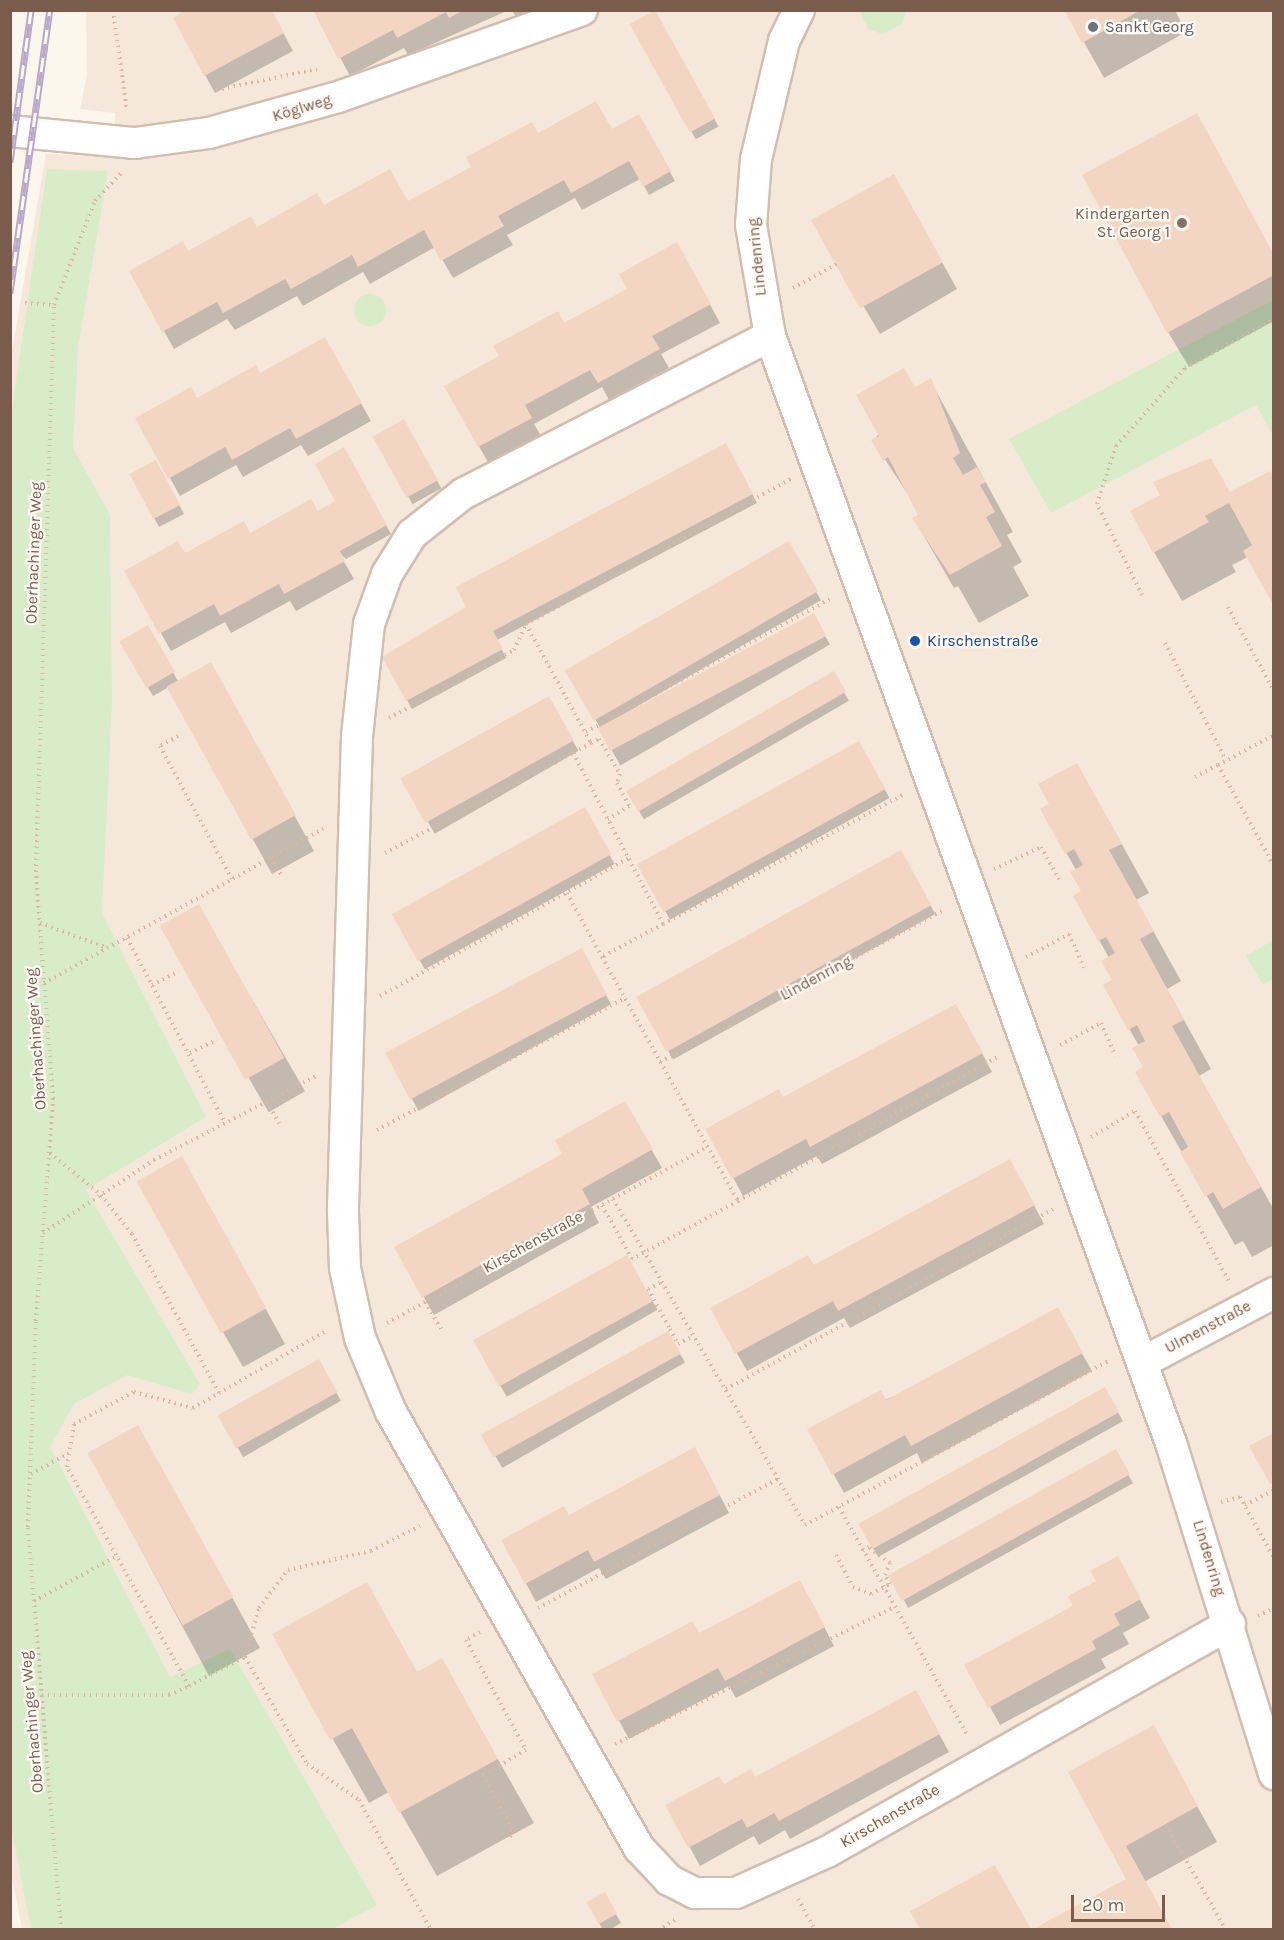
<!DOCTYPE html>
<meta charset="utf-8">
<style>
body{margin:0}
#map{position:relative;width:1284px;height:1940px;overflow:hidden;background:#fdf6ec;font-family:Karla,sans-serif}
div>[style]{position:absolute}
.residential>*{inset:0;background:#f5e8da}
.green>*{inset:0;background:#d8ecc9}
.round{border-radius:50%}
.shadow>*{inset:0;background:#0003;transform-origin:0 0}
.building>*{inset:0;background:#f3d5c3;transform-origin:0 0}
.path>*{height:4px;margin-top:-2px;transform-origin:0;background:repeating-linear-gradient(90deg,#d9b8a5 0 1.5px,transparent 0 6px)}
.roads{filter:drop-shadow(2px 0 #d1beb0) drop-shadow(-2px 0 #d1beb0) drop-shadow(0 2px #d1beb0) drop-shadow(0 -2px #d1beb0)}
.street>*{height:30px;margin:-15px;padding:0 15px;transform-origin:15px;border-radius:15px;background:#fff}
.rail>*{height:7px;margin-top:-3.5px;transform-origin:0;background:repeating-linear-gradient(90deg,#fffaf3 0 14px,#b9a8c9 0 28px);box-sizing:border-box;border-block:2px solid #b9a8c9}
.dots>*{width:16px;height:16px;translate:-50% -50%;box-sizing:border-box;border:3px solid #fffaf3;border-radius:50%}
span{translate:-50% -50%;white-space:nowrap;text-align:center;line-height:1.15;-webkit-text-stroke:4.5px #fffaf3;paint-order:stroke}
.worship-label{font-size:16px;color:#5b616d}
.left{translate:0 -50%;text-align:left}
.street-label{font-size:16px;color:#7a5c4d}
.education-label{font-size:16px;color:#785e54}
.right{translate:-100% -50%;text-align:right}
.transit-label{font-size:16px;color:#164399}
.frame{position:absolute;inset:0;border:12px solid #7a5c4d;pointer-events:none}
.scale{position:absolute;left:1071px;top:1895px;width:94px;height:27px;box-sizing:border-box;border:3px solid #7a5c4d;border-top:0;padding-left:8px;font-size:18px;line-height:21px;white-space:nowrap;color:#7a5c4d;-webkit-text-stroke:4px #fffaf3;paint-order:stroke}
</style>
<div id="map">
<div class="residential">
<i style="clip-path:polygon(86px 11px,1273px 11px,1273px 1929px,22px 1929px,10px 1867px,10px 363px,46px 154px,114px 157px,115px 113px,80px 109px,87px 75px)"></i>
</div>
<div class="green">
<i style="clip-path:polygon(859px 11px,860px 10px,906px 11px,902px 24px,882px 34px,868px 29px)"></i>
<i style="clip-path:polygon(47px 169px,108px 171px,78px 348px,73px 448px,110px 515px,112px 702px,102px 913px,206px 1117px,86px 1190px,200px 1384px,192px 1394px,127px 1375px,74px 1404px,50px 1447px,170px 1677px,230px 1649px,377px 1905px,332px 1929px,31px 1929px,12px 1831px,10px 423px)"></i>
<i class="round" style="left:354px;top:294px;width:32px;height:32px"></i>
<i style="clip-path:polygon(1273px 300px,1273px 436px,1256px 405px,1051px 513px,1009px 439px)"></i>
<i style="clip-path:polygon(1273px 940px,1273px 979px,1263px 985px,1246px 956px)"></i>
</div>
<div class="shadow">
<i style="clip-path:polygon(271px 10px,293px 51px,215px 93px,205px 75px)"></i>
<i style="clip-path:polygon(315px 10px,509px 10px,408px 55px,404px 48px,350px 76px)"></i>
<i style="clip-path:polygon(512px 10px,534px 10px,517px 19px)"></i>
<i style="clip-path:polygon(1066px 10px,1175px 10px,1186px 32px,1104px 78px)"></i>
<i style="left:655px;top:12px;width:131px;height:26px;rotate:61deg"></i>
<i style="clip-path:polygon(639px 116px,675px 181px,649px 195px,640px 179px,582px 210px,575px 198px,507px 235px,513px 245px,453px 278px,435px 247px,370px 284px,363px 272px,303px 306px,297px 296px,235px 330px,227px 319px,174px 349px,131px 272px,324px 207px,408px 203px,537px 135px,611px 131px)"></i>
<i style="clip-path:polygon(909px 203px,957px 289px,880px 334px,813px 221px)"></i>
<i style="clip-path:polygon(1274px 256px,1274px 321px,1189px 367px,1168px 332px)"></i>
<i style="clip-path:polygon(687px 262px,720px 323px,661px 354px,669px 368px,609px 400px,602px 387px,534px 424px,541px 436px,489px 464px,446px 387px)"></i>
<i style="clip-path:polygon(325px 339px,371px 421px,308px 456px,301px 445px,243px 477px,236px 465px,180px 496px,170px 478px,197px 400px,260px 375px)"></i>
<i style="clip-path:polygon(930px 380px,1013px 532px,1007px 535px,1022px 562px,1013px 567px,1029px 596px,979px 623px,958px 586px,954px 588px,914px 519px,920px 516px,916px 507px,873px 441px,915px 389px)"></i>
<i style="left:404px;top:421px;width:77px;height:33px;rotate:61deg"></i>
<i style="clip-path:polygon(344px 450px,391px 534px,346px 559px,339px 553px,354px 579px,296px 611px,290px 601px,231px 633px,225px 622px,171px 651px,126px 571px,317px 513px,337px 502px)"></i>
<i style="clip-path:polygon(730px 453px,757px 503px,497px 640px,506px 658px,412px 709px,384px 658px)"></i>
<i style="clip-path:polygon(161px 470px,184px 514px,159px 527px,131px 475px)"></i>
<i style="clip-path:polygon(1274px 481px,1274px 603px,1248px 557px,1232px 565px,1236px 572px,1182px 601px,1154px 552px,1230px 494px)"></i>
<i style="left:788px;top:543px;width:66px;height:255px;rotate:60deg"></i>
<i style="left:813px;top:615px;width:34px;height:242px;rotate:60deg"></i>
<i style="clip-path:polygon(147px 627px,178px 681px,230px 699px,314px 851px,272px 874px,169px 687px,153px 696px,122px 642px)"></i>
<i style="left:833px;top:673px;width:32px;height:237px;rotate:60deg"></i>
<i style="left:548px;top:698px;width:61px;height:166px;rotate:60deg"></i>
<i style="left:859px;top:743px;width:63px;height:251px;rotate:61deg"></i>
<i style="left:584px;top:809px;width:63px;height:217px;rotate:61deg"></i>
<i style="clip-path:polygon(1042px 809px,1105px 814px,1149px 893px,1136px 900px,1181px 981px,1167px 989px,1211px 1069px,1199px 1076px,1274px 1210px,1274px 1245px,1252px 1257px,1243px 1241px,1235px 1245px,1161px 1116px,1139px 1046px,1105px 986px,1114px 981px,1109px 958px,1075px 896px,1083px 892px,1076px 870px)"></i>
<i style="left:901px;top:852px;width:71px;height:300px;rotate:61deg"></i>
<i style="left:198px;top:906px;width:214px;height:42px;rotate:60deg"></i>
<i style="left:581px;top:950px;width:62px;height:220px;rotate:61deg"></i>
<i style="clip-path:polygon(966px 1023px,992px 1072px,822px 1164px,817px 1156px,743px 1196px,707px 1129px)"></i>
<i style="clip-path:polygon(625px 1103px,662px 1168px,591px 1207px,599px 1223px,434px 1315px,396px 1248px,565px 1155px)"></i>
<i style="clip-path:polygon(1020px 1179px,1044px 1224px,850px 1328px,844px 1318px,747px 1371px,712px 1309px)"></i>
<i style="clip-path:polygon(202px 1193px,285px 1344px,243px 1367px,223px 1332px)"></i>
<i style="left:627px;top:1257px;width:61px;height:174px;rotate:60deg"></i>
<i style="clip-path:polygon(1067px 1327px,1092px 1371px,922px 1463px,917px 1453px,844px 1493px,809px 1430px)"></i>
<i style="left:668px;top:1333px;width:34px;height:211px;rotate:60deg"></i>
<i style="left:318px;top:1361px;width:46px;height:113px;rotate:60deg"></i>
<i style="left:1105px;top:1389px;width:37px;height:280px;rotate:61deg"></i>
<i style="left:1115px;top:1451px;width:37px;height:257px;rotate:61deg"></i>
<i style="clip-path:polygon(89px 1453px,165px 1476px,260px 1648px,209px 1676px)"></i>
<i style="clip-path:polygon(705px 1467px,729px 1513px,606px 1579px,599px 1568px,536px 1602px,503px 1541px)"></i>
<i style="clip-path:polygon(1127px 1576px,1150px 1618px,1123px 1633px,1129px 1644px,1101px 1659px,1106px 1668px,1000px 1725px,967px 1665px)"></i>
<i style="clip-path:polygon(367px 1584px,418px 1674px,442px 1660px,534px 1823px,437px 1876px,389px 1792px,369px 1803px,274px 1635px)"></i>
<i style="clip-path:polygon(810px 1599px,834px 1646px,736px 1698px,729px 1686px,629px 1739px,594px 1675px)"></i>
<i style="clip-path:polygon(926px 1710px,949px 1752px,790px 1839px,785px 1830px,759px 1845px,754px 1836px,700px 1866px,667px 1805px,754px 1779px)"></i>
<i style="clip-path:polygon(1173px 1762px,1217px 1842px,1144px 1882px,1172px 1930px,1036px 1930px,1128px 1879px,1070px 1773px)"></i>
<i style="clip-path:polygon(995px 1867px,1031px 1930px,922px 1930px,912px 1912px)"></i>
<i style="clip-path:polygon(604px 1894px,621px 1923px,609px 1930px,603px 1930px,588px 1903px)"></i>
</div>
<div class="building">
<i style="clip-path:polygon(185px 10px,272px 10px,284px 33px,204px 76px,173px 18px)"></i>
<i style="clip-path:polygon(313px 10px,464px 10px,449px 18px,446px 12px,397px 38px,393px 30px,338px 59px)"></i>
<i style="left:655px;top:10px;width:124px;height:29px;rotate:61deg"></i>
<i style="clip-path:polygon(1064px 10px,1141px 10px,1082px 43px)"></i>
<i style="clip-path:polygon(596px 101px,612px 129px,639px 114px,671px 171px,643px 187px,629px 161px,571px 193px,564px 180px,498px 216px,504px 226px,441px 261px,424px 230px,358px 267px,352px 255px,291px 289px,285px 279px,223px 313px,217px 302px,162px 332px,129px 271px,183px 241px,188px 251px,251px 216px,257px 227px,317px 193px,324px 205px,390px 169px,408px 201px,471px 167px,466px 157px,532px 122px,538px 133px)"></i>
<i style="clip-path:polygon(1197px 113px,1274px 255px,1274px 275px,1167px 333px,1082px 175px)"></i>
<i style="left:894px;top:174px;width:101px;height:95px;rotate:61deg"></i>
<i style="clip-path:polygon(677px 242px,711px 304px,652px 336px,660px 349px,598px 383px,590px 370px,525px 405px,532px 418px,478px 447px,444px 386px,499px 356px,493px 346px,558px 311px,564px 323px,627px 289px,619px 274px)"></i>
<i style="clip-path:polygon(325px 337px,362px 403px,296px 439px,290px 428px,232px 460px,225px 447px,168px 479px,135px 418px,191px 387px,197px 398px,256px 365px,260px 373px)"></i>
<i style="clip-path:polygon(904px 368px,915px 387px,931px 378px,960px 453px,953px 458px,963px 475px,977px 467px,986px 482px,980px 485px,995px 512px,986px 517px,1002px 546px,950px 575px,912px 518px,918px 515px,888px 457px,883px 461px,871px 440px,879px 436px,856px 395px)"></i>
<i style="left:404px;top:419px;width:70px;height:36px;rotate:61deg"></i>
<i style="clip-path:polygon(726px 443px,753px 494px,493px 631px,503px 649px,406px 701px,382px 657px,466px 607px,456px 587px)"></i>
<i style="clip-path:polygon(344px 447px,387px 525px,340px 551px,345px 561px,284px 594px,279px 584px,220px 616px,214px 604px,159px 634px,124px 571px,178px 541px,185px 553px,244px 521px,250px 533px,311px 499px,318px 511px,335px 501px,315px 464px)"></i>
<i style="clip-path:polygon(1211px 458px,1230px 492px,1270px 471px,1274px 478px,1274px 606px,1243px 551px,1252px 545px,1229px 503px,1205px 516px,1209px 522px,1153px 553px,1130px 511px,1160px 495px,1153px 482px)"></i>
<i style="left:156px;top:460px;width:51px;height:30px;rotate:62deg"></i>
<i style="left:789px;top:541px;width:58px;height:259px;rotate:60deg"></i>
<i style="left:814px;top:613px;width:26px;height:245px;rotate:62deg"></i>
<i style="left:148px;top:625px;width:54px;height:33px;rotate:60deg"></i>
<i style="left:211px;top:662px;width:175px;height:51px;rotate:61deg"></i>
<i style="left:834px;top:671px;width:24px;height:240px;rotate:60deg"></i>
<i style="left:549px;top:696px;width:51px;height:170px;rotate:61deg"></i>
<i style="left:859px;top:741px;width:55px;height:254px;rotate:61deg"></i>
<i style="clip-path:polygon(1077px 763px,1122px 844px,1109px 850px,1154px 931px,1140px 939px,1184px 1020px,1172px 1026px,1261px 1187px,1223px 1209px,1213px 1192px,1205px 1197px,1180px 1152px,1188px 1147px,1169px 1112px,1160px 1117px,1135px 1072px,1143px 1067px,1132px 1048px,1145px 1041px,1137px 1025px,1128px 1030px,1103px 985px,1112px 980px,1101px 961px,1115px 953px,1106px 937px,1098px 941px,1073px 896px,1081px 891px,1070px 872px,1083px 865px,1074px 849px,1065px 854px,1040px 809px,1049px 804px,1038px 784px)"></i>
<i style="left:585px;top:807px;width:54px;height:221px;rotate:61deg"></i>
<i style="left:901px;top:850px;width:63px;height:303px;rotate:61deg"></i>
<i style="left:199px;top:904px;width:176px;height:45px;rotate:61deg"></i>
<i style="left:582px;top:948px;width:53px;height:223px;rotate:62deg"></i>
<i style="clip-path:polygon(956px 1004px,983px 1053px,810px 1147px,806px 1139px,732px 1179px,705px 1129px,779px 1089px,783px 1097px)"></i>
<i style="clip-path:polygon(625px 1101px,653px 1149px,582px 1189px,590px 1204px,422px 1298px,394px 1247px,562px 1154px,555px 1140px)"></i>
<i style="left:182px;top:1156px;width:174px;height:52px;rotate:61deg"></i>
<i style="clip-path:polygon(1010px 1159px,1035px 1205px,838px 1311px,833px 1301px,735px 1354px,710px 1308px,808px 1255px,814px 1265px)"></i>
<i style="left:627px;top:1255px;width:53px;height:176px;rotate:61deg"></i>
<i style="clip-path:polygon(1058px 1307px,1083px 1353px,911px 1446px,905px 1435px,832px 1475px,807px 1429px,881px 1390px,886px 1400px)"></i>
<i style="left:668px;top:1331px;width:26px;height:214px;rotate:61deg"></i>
<i style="left:319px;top:1359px;width:38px;height:116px;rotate:61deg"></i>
<i style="left:1105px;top:1387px;width:29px;height:282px;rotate:61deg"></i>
<i style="left:138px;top:1425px;width:197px;height:58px;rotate:61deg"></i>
<i style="clip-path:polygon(1274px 1433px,1274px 1483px,1270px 1484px,1249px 1446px)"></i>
<i style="clip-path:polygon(695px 1447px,720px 1495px,594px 1562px,588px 1550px,525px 1584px,501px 1540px,564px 1506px,569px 1515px)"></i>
<i style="left:1116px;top:1449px;width:29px;height:261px;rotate:61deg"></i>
<i style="clip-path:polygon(1118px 1556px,1141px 1599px,1114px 1614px,1120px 1625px,1092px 1641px,1096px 1649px,988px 1708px,964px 1665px,1073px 1606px,1068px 1596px,1096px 1581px,1090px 1571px)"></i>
<i style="clip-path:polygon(800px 1580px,825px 1627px,725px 1681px,718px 1668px,617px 1722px,592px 1674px,693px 1621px,699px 1633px)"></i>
<i style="clip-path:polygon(367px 1582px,417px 1672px,442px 1658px,498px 1759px,399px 1813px,352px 1728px,330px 1740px,272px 1634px)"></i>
<i style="clip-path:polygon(916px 1690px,940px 1734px,779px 1821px,774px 1813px,747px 1828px,742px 1819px,688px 1848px,665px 1805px,719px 1776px,724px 1784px,751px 1769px,755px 1777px)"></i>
<i style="clip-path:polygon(1154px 1725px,1198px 1806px,1126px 1846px,1172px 1929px,1033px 1929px,1126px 1879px,1068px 1772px)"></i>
<i style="clip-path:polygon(995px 1865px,1031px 1929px,920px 1929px,910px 1911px)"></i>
<i style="left:605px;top:1892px;width:25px;height:21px;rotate:61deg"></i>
</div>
<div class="path">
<i style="left:113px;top:10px;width:102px;rotate:82.1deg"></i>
<i style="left:216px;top:90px;width:103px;rotate:-11.7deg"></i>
<i style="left:793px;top:288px;width:50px;rotate:-28.6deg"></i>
<i style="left:25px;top:303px;width:29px;rotate:4deg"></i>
<i style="left:1142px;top:595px;width:102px;rotate:-116.3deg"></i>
<i style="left:1097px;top:504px;width:61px;rotate:-71.9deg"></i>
<i style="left:1116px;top:446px;width:104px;rotate:-48.5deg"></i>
<i style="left:1185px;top:368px;width:102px;rotate:-28.8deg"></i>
<i style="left:1228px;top:607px;width:96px;rotate:61.3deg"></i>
<i style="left:526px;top:624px;width:136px;rotate:61.4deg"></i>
<i style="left:591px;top:743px;width:21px;rotate:151deg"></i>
<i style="left:573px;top:753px;width:193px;rotate:62.2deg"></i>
<i style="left:663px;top:924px;width:69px;rotate:151.6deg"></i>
<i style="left:602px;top:957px;width:279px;rotate:60.9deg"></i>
<i style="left:738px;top:1201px;width:121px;rotate:151.3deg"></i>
<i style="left:632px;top:1259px;width:62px;rotate:-119.1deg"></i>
<i style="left:1165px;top:643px;width:132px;rotate:62.5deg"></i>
<i style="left:389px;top:718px;width:142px;rotate:-28.5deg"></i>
<i style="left:514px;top:650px;width:29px;rotate:-65deg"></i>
<i style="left:526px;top:624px;width:302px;rotate:-28.7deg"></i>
<i style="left:586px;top:732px;width:280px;rotate:-28.6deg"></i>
<i style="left:178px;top:736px;width:21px;rotate:151deg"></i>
<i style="left:160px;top:746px;width:151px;rotate:61.6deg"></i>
<i style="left:591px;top:743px;width:9px;rotate:-27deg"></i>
<i style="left:599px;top:739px;width:41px;rotate:59deg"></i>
<i style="left:620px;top:774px;width:9px;rotate:108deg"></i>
<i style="left:617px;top:783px;width:26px;rotate:62deg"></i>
<i style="left:629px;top:806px;width:25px;rotate:148deg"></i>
<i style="left:1218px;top:765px;width:64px;rotate:-28.2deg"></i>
<i style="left:1195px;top:777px;width:26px;rotate:-28deg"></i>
<i style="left:1218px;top:765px;width:115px;rotate:61deg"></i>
<i style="left:385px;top:853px;width:213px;rotate:-28deg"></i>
<i style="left:271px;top:857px;width:20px;rotate:60deg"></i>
<i style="left:994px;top:869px;width:52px;rotate:-25.1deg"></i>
<i style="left:1041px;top:847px;width:37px;rotate:61deg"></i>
<i style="left:567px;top:893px;width:73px;rotate:61.3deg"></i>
<i style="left:40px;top:923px;width:69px;rotate:20.3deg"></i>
<i style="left:663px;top:924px;width:272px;rotate:-28.3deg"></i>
<i style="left:127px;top:938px;width:209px;rotate:62.1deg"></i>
<i style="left:1026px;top:957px;width:49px;rotate:-28.1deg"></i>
<i style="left:1069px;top:934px;width:37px;rotate:66deg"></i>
<i style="left:44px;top:983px;width:319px;rotate:-28.9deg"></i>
<i style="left:152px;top:985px;width:30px;rotate:-27deg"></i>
<i style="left:380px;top:996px;width:285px;rotate:-29deg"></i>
<i style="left:1060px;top:1045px;width:47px;rotate:-28.2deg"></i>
<i style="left:1101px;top:1023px;width:36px;rotate:66deg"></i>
<i style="left:190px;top:1053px;width:30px;rotate:-26deg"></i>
<i style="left:660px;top:1062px;width:323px;rotate:-28.2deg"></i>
<i style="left:1274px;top:1090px;width:53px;rotate:90deg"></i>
<i style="left:266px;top:1102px;width:25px;rotate:58deg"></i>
<i style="left:377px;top:1130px;width:281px;rotate:-28deg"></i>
<i style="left:1091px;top:1137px;width:51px;rotate:-30.6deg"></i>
<i style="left:1135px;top:1111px;width:196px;rotate:61.1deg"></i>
<i style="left:50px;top:1153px;width:66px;rotate:39.5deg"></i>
<i style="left:101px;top:1195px;width:50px;rotate:51.5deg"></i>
<i style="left:132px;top:1234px;width:181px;rotate:61.3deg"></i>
<i style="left:219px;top:1393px;width:124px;rotate:-30.1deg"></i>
<i style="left:613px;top:1199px;width:378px;rotate:59.5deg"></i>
<i style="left:805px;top:1525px;width:347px;rotate:-28.4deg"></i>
<i style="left:738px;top:1201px;width:299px;rotate:-29deg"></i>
<i style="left:43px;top:1233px;width:133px;rotate:-33.3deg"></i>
<i style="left:154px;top:1160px;width:182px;rotate:-27.4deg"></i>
<i style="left:660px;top:1283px;width:13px;rotate:153deg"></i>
<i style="left:648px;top:1289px;width:46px;rotate:61.2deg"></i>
<i style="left:670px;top:1329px;width:17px;rotate:62deg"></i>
<i style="left:678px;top:1344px;width:15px;rotate:-28deg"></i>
<i style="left:425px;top:1302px;width:35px;rotate:59deg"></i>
<i style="left:387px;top:1323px;width:365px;rotate:-28.8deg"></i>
<i style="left:726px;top:1389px;width:373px;rotate:-28.8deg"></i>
<i style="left:31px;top:1474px;width:43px;rotate:-28.9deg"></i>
<i style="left:1221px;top:1502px;width:20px;rotate:-15deg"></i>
<i style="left:1240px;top:1497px;width:70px;rotate:60.9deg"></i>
<i style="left:1245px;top:1505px;width:33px;rotate:-27deg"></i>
<i style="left:839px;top:1507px;width:263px;rotate:60.6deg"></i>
<i style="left:836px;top:1555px;width:36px;rotate:62deg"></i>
<i style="left:853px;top:1587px;width:19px;rotate:21deg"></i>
<i style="left:871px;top:1594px;width:21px;rotate:-28deg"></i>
<i style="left:890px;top:1584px;width:10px;rotate:-119deg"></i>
<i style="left:885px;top:1575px;width:13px;rotate:-67deg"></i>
<i style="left:890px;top:1563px;width:26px;rotate:-143deg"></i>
<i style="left:869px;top:1547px;width:7px;rotate:153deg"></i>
<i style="left:34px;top:1601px;width:94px;rotate:-28.5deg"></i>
<i style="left:538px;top:1608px;width:272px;rotate:-28.3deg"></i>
<i style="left:1258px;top:1616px;width:18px;rotate:-27deg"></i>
<i style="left:480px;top:1632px;width:16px;rotate:150deg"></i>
<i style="left:466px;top:1640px;width:125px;rotate:61.4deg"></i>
<i style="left:526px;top:1750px;width:50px;rotate:149.8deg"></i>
<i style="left:483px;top:1775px;width:63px;rotate:61.4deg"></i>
<i style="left:513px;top:1830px;width:12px;rotate:114deg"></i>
<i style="left:245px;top:1657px;width:124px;rotate:59.9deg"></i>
<i style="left:307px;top:1764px;width:63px;rotate:34.7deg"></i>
<i style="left:359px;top:1800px;width:149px;rotate:61deg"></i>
<i style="left:189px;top:1686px;width:251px;rotate:-119.1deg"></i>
<i style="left:67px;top:1467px;width:44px;rotate:-80.8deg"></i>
<i style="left:74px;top:1424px;width:68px;rotate:-28.1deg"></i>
<i style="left:134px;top:1392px;width:61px;rotate:15.2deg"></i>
<i style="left:193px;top:1408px;width:30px;rotate:-30deg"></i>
<i style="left:42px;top:1695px;width:127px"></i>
<i style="left:169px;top:1695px;width:22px;rotate:-24deg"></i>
<i style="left:189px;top:1686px;width:63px;rotate:-27.4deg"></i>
<i style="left:245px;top:1657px;width:51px;rotate:-74.1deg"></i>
<i style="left:259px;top:1608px;width:48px;rotate:-52.7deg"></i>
<i style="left:288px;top:1570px;width:85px;rotate:-12.9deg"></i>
<i style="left:371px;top:1551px;width:55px;rotate:-27deg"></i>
<i style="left:615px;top:1744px;width:312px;rotate:-26.1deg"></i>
<i style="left:1169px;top:1830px;width:115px;rotate:60.3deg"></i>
<i style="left:798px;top:1899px;width:35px;rotate:61deg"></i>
<i style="left:61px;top:1930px;width:404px;rotate:-94.7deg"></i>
<i style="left:28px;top:1527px;width:206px;rotate:-87.8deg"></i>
<i style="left:36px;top:1321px;width:223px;rotate:-85.6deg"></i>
<i style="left:53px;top:1099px;width:228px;rotate:-94.3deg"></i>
<i style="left:36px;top:872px;width:567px;rotate:-88.18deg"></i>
<i style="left:54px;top:305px;width:112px;rotate:-68.5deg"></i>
<i style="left:95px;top:201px;width:38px;rotate:-47deg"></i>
<i style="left:658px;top:1930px;width:21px;rotate:-31deg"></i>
</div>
<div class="roads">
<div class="street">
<i style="left:799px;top:10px;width:34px;rotate:116deg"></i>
<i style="left:784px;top:41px;width:121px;rotate:103.3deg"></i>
<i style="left:756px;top:159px;width:66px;rotate:94.3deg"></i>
<i style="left:751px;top:225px;width:113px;rotate:80.3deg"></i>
<i style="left:770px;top:336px;width:1177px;rotate:70.09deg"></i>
<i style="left:1171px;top:1443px;width:347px;rotate:72.7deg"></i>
<i style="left:10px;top:131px;width:126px;rotate:5.5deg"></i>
<i style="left:135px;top:143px;width:75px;rotate:-7.7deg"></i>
<i style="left:209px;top:133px;width:134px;rotate:-15.6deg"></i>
<i style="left:338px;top:97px;width:259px;rotate:-19.6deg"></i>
<i style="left:770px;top:336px;width:344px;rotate:152.8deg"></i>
<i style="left:464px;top:493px;width:66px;rotate:141.7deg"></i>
<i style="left:412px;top:534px;width:47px;rotate:122deg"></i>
<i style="left:387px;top:574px;width:53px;rotate:109.8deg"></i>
<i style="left:369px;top:624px;width:113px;rotate:96.1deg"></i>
<i style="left:357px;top:736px;width:476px;rotate:91.7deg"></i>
<i style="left:343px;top:1212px;width:56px;rotate:88deg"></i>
<i style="left:345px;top:1268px;width:72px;rotate:77.9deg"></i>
<i style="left:360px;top:1338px;width:80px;rotate:67.3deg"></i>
<i style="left:391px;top:1412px;width:502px;rotate:60.37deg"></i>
<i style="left:639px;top:1848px;width:44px;rotate:46.8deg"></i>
<i style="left:669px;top:1880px;width:29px;rotate:27deg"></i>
<i style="left:695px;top:1893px;width:41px"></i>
<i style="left:736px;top:1893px;width:100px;rotate:-24.3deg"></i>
<i style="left:827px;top:1852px;width:463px;rotate:-29.5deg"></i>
<i style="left:1143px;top:1362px;width:148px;rotate:-27.8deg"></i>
</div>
</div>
<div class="rail">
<i style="left:10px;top:162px;width:153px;rotate:-82.1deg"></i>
<i style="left:10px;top:293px;width:286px;rotate:-82deg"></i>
</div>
<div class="dots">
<i style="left:1093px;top:27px;background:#6b7280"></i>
<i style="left:1182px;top:223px;background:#8d6e63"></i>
<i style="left:915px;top:641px;background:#1a4fb4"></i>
</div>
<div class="worship-label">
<span class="left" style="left:1105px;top:27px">Sankt Georg</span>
</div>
<div class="street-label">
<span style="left:302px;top:108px;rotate:-17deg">Köglweg</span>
<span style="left:757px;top:257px;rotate:-96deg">Lindenring</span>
<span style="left:34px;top:553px;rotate:-88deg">Oberhachinger Weg</span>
<span style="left:816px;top:978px;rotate:-28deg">Lindenring</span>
<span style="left:36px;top:1039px;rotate:-94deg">Oberhachinger Weg</span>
<span style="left:533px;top:1242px;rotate:-29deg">Kirschenstraße</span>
<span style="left:1208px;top:1327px;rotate:-28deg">Ulmenstraße</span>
<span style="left:1209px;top:1558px;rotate:73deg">Lindenring</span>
<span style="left:32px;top:1722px;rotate:-95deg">Oberhachinger Weg</span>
<span style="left:890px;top:1816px;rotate:-30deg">Kirschenstraße</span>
</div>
<div class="education-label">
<span class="right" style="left:1170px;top:223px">Kindergarten<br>St. Georg 1</span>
</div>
<div class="transit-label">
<span class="left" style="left:927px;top:641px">Kirschenstraße</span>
</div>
<div class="frame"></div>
<div class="scale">20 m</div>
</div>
